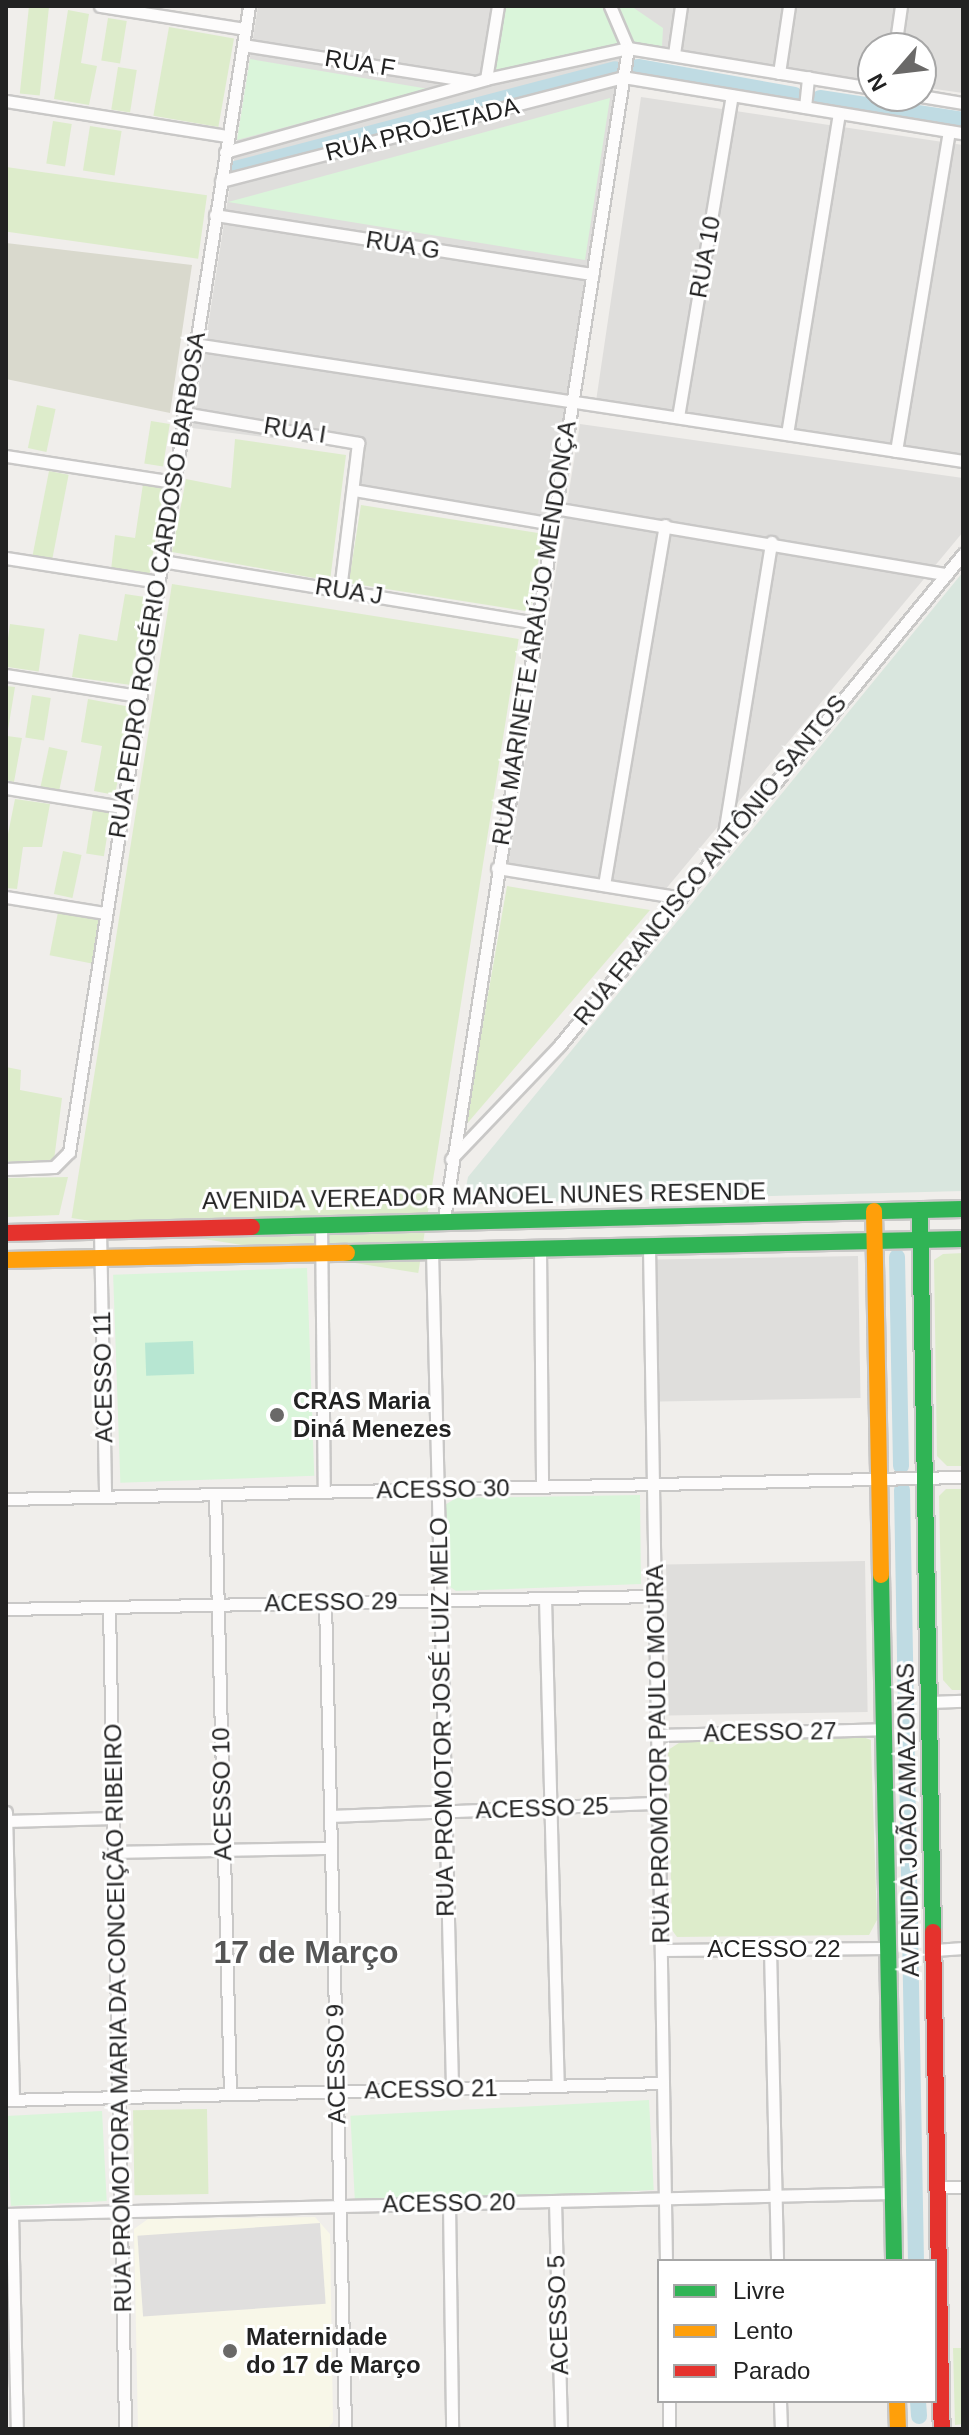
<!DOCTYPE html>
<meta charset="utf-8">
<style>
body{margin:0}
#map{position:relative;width:969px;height:2435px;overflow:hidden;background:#f0eeeb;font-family:Arial,sans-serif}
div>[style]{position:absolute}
.residential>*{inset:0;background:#dfdedc;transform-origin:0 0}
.education>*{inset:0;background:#f8f7e8}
.construction>*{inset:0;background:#d9d9cd}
.grass>*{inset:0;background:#ddeccb;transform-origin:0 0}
.wetland>*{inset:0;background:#d9e6de}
.park>*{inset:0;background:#daf5da;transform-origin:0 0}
.pitch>*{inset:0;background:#b7e6d2;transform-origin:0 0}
.parking>*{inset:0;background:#e0dfde;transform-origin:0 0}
.canal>*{height:16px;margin:-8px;padding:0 8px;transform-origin:8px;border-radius:8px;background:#bfdbe3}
.roads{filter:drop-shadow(2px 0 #c9c8c7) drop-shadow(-2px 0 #c9c8c7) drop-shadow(0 2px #c9c8c7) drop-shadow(0 -2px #c9c8c7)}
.street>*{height:11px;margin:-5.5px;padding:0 5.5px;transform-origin:5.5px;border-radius:5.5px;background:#fdfcfc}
.fast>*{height:16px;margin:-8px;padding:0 8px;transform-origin:8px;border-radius:8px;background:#30b455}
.slow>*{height:16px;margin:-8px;padding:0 8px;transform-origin:8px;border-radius:8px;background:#ff9f0a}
.jam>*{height:16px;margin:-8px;padding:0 8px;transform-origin:8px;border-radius:8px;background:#e5322d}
.dots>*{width:22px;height:22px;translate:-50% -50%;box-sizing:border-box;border:4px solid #fff;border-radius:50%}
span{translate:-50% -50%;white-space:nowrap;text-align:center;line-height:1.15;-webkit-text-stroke:6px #fff;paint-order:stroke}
.street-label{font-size:24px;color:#222}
.poi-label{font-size:24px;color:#222;font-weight:700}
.left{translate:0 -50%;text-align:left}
.district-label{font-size:32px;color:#555;font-weight:700}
.frame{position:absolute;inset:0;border:8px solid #222;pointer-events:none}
.legend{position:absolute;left:657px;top:2259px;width:280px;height:144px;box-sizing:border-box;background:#fff;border:2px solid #a7a7a7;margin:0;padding:10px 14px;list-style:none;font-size:24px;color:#222}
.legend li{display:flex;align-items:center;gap:16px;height:40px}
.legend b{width:40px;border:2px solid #a7a7a7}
.north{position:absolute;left:857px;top:32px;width:80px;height:80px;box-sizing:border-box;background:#fff;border:2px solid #a7a7a7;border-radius:50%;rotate:242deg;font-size:22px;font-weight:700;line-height:32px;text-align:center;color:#222}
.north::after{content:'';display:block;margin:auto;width:28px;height:36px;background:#6a6968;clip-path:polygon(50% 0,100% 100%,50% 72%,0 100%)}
</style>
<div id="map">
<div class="residential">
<i style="clip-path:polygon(258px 6px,963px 6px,963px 93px,921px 87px,921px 48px,873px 48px,873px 81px,662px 53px,662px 28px,632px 9px,571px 401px,547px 517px,360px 487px,360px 449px,192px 428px)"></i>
<i style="clip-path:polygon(641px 97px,963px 145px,963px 467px,595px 408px)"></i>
<i style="clip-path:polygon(580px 424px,963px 478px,963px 532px,660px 896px,506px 876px)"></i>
<i style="left:858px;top:1256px;width:142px;height:201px;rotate:89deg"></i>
<i style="left:865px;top:1561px;width:151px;height:199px;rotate:89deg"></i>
</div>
<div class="education">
<i style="clip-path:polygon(315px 2217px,330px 2234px,333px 2422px,327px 2429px,138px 2429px,134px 2229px,148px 2219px)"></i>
</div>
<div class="construction">
<i style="clip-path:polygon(6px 243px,192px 265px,170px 413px,6px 379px)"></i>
</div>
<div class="grass">
<i style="left:29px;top:6px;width:20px;height:88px;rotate:6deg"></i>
<i style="clip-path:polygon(68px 10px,89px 14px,81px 63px,97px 66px,89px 105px,54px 99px)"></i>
<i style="left:108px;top:18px;width:19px;height:43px;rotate:9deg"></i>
<i style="left:169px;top:27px;width:66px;height:90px;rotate:10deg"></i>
<i style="left:118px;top:67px;width:19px;height:43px;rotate:9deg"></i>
<i style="left:53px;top:121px;width:19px;height:43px;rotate:9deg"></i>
<i style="left:90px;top:126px;width:32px;height:45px;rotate:9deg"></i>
<i style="left:6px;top:167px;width:203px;height:64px;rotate:8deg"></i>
<i style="left:37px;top:405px;width:19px;height:44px;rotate:12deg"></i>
<i style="left:151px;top:421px;width:19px;height:43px;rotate:9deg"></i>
<i style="clip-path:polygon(235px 439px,346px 455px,330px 581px,172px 552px,186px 479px,231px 488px)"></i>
<i style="left:49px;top:471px;width:20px;height:90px;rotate:11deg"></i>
<i style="clip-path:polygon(143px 484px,164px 488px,149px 577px,111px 570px,115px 535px,135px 538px)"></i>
<i style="left:361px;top:505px;width:184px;height:79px;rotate:9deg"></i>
<i style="left:172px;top:584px;width:351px;height:642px;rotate:9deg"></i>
<i style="clip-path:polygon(125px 594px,145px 597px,131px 685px,72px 677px,79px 634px,117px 641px)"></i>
<i style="left:10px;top:624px;width:35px;height:43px;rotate:8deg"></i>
<i style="clip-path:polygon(6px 686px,15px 687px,7px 736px,22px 738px,14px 782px,6px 780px)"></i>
<i style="left:32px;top:695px;width:19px;height:43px;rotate:9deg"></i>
<i style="clip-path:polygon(88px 699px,131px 707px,115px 795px,94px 791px,102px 746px,81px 742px)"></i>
<i style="left:49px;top:747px;width:19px;height:44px;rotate:12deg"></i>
<i style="clip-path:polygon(15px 799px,50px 804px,42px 847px,23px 847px,17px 889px,6px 888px,6px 844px)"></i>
<i style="left:93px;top:810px;width:18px;height:44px;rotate:9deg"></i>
<i style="left:63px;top:851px;width:19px;height:44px;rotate:12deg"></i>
<i style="clip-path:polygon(507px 886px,650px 910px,465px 1126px)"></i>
<i style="left:58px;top:912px;width:43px;height:44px;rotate:11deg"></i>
<i style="clip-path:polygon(6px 1067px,21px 1070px,20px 1090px,62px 1098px,54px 1160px,6px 1162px)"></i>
<i style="clip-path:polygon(68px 1177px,59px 1215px,6px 1217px,6px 1178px)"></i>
<i style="clip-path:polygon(963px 1253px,963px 1466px,947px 1466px,937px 1456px,934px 1260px,943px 1254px)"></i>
<i style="clip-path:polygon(946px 1489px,963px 1489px,963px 1690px,952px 1690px,943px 1680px,939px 1496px)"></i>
<i style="clip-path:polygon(863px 1737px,871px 1740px,871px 1747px,877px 1920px,869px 1935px,677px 1937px,672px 1930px,668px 1750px,682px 1741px)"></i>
<i style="left:207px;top:2109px;width:85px;height:74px;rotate:89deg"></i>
<i style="clip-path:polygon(953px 2348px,963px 2348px,963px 2424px,955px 2425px)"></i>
</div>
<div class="wetland">
<i style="clip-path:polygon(963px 572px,963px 1191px,463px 1204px,468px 1177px)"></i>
</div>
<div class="park">
<i style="clip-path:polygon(504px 6px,631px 6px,663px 28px,662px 47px,627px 42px,494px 71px)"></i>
<i style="clip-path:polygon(250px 59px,429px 89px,237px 140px)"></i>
<i style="clip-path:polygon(610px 98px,585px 260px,228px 202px)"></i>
<i style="left:307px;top:1268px;width:208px;height:194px;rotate:88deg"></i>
<i style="clip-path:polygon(640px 1495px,641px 1584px,456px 1591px,446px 1584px,445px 1505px,456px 1498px)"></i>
<i style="left:649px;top:2100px;width:90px;height:299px;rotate:87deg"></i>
<i style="left:102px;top:2111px;width:90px;height:96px;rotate:87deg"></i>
</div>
<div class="pitch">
<i style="left:193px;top:1341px;width:33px;height:48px;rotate:88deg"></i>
</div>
<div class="parking">
<i style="left:320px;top:2223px;width:81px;height:183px;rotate:86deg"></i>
</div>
<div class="canal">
<i style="left:638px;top:67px;width:159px;rotate:10.1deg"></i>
<i style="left:820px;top:98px;width:145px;rotate:8.7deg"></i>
<i style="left:231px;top:170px;width:397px;rotate:-14.7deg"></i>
<i style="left:897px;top:1257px;width:209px;rotate:88.9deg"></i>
<i style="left:902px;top:1490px;width:771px;rotate:88.96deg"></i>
<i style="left:918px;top:2401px;width:15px;rotate:86deg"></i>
</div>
<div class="roads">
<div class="street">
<i style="left:100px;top:6px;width:147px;rotate:9deg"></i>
<i style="left:610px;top:6px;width:46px;rotate:66.8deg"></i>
<i style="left:243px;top:45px;width:231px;rotate:9deg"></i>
<i style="left:895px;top:48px;width:42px;rotate:-81.9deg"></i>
<i style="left:674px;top:54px;width:49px;rotate:-81.7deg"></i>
<i style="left:779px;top:73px;width:68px;rotate:-81.5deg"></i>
<i style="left:486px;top:79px;width:74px;rotate:-80.7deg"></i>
<i style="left:921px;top:96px;width:43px;rotate:9.5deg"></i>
<i style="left:6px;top:101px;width:225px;rotate:9deg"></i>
<i style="left:805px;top:107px;width:30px;rotate:-84deg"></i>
<i style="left:225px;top:152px;width:271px;rotate:-15.6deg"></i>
<i style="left:486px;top:79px;width:145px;rotate:-12.3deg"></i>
<i style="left:628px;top:48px;width:248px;rotate:9.3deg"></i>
<i style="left:221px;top:181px;width:415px;rotate:-14.5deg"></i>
<i style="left:623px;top:77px;width:345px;rotate:9.4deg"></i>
<i style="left:215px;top:215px;width:382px;rotate:8.9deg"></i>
<i style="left:194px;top:344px;width:778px;rotate:8.65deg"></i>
<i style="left:183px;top:413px;width:178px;rotate:9.7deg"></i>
<i style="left:358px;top:443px;width:147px;rotate:97deg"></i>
<i style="left:678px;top:417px;width:326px;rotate:-80.5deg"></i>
<i style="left:787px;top:434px;width:325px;rotate:-80.8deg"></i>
<i style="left:896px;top:451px;width:324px;rotate:-80.6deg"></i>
<i style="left:6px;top:456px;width:169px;rotate:8.8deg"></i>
<i style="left:354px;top:490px;width:201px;rotate:9.7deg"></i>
<i style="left:554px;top:508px;width:398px;rotate:9.6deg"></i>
<i style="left:6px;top:558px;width:155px;rotate:8.9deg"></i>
<i style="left:162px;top:561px;width:379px;rotate:9.4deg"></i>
<i style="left:6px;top:675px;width:134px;rotate:9deg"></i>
<i style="left:6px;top:788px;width:118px;rotate:9.3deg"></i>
<i style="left:723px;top:840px;width:302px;rotate:-80.8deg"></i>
<i style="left:497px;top:868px;width:182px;rotate:9.2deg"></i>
<i style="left:604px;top:885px;width:365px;rotate:-80.4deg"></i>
<i style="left:6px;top:897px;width:100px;rotate:9.2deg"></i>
<i style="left:451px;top:1159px;width:156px;rotate:-46.3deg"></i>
<i style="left:559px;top:1046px;width:637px;rotate:-50.61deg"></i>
<i style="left:6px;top:1169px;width:48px;rotate:-2.4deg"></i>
<i style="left:54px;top:1167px;width:21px;rotate:-45deg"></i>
<i style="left:69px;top:1152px;width:1160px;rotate:-81.07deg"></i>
<i style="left:444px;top:1219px;width:1185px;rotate:-81.07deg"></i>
<i style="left:321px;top:1223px;width:268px;rotate:89.4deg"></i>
<i style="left:100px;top:1230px;width:267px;rotate:88.9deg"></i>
<i style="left:649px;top:1247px;width:1014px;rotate:89.04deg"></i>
<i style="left:540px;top:1248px;width:239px;rotate:89.5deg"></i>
<i style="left:432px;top:1250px;width:838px;rotate:88.63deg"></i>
<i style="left:215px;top:1494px;width:600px;rotate:88.57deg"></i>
<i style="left:6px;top:1499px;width:957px;rotate:-1.32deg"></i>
<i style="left:545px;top:1598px;width:488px;rotate:88.5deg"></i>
<i style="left:325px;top:1602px;width:827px;rotate:88.61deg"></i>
<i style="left:109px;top:1607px;width:822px;rotate:88.88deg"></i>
<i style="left:6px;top:1609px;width:649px;rotate:-1.15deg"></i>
<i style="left:930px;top:1702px;width:33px;rotate:-2deg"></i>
<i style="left:658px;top:1735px;width:224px;rotate:-1.5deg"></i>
<i style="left:6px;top:1812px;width:288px;rotate:88.6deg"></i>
<i style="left:330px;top:1816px;width:329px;rotate:-2.3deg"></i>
<i style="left:6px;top:1821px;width:108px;rotate:-1.6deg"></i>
<i style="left:115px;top:1852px;width:216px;rotate:-1.1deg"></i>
<i style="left:770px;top:1949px;width:312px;rotate:88.7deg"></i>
<i style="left:661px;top:1950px;width:226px;rotate:-0.5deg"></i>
<i style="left:935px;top:1950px;width:28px;rotate:-4deg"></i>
<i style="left:6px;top:2100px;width:657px;rotate:-1.48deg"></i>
<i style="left:939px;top:2187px;width:24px"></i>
<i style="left:555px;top:2201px;width:228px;rotate:88.5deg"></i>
<i style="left:449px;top:2203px;width:226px;rotate:89.2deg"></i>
<i style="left:6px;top:2214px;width:886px;rotate:-1.36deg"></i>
<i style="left:12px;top:2214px;width:215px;rotate:88.7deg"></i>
<i style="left:669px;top:2401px;width:28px;rotate:90deg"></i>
<i style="left:780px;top:2401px;width:28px;rotate:88deg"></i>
</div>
<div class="fast">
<i style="left:920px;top:1210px;width:722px;rotate:88.97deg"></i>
<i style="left:252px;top:1227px;width:711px;rotate:-1.45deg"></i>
<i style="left:347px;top:1253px;width:616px;rotate:-1.3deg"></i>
<i style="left:881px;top:1575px;width:686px;rotate:88.91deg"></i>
</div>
<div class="slow">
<i style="left:874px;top:1211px;width:364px;rotate:88.9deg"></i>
<i style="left:6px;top:1260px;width:341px;rotate:-1.2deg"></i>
<i style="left:897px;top:2401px;width:28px;rotate:88deg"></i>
</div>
<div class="jam">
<i style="left:6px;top:1233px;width:246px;rotate:-1.4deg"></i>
<i style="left:933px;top:1932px;width:497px;rotate:89deg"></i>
</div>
</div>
<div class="dots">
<i style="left:277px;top:1415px;background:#6a6968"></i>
<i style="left:230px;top:2351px;background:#6a6968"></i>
</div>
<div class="street-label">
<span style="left:360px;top:63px;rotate:9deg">RUA F</span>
<span style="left:422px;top:129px;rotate:-14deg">RUA PROJETADA</span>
<span style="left:403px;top:245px;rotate:9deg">RUA G</span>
<span style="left:705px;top:257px;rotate:-80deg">RUA 10</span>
<span style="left:295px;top:430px;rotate:9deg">RUA I</span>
<span style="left:157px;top:585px;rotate:-81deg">RUA PEDRO ROGÉRIO CARDOSO BARBOSA</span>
<span style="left:349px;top:591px;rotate:9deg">RUA J</span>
<span style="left:534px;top:633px;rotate:-81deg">RUA MARINETE ARAÚJO MENDONÇA</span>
<span style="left:710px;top:860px;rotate:-51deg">RUA FRANCISCO ANTÔNIO SANTOS</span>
<span style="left:484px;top:1196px;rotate:-1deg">AVENIDA VEREADOR MANOEL NUNES RESENDE</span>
<span style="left:103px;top:1377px;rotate:-91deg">ACESSO 11</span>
<span style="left:443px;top:1489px;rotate:-1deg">ACESSO 30</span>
<span style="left:331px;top:1602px;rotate:-1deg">ACESSO 29</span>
<span style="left:442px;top:1717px;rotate:-91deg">RUA PROMOTOR JOSÉ LUIZ MELO</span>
<span style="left:770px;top:1732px;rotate:-1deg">ACESSO 27</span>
<span style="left:658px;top:1754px;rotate:-91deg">RUA PROMOTOR PAULO MOURA</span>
<span style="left:222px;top:1794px;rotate:-91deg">ACESSO 10</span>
<span style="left:542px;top:1808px;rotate:-2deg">ACESSO 25</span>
<span style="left:908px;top:1820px;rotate:-91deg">AVENIDA JOÃO AMAZONAS</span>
<span style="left:774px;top:1949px">ACESSO 22</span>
<span style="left:118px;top:2018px;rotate:-91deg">RUA PROMOTORA MARIA DA CONCEIÇÃO RIBEIRO</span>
<span style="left:336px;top:2064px;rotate:-91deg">ACESSO 9</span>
<span style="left:431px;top:2089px;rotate:-1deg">ACESSO 21</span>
<span style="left:449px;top:2203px;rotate:-1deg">ACESSO 20</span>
<span style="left:558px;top:2315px;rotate:-92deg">ACESSO 5</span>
</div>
<div class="poi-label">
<span class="left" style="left:293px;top:1415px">CRAS Maria<br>Diná Menezes</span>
<span class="left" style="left:246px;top:2351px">Maternidade<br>do 17 de Março</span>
</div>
<div class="district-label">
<span style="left:306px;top:1952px">17 de Março</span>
</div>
<div class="frame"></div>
<ul class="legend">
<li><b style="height:10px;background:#30b455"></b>Livre</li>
<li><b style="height:10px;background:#ff9f0a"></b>Lento</li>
<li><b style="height:10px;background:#e5322d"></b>Parado</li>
</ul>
<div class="north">N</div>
</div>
